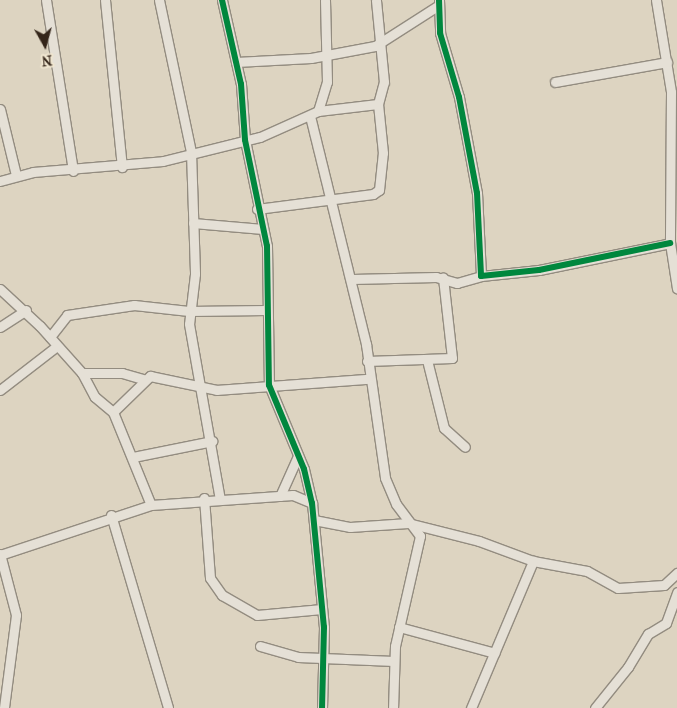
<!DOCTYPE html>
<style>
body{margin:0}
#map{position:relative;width:677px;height:708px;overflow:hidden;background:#ddd4c1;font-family:"IM FELL French Canon",serif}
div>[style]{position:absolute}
.roads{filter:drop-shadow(1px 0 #938c80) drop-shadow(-1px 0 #938c80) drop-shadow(0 1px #938c80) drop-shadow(0 -1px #938c80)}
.minor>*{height:9px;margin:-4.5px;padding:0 4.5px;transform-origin:4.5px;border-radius:4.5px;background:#e5e0d6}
.cycleway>*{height:6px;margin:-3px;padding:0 3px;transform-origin:3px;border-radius:3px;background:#00873e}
span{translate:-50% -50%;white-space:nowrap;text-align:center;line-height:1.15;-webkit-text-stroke:5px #f0e6d0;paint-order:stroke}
.north{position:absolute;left:20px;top:20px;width:50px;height:50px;-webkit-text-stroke:4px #f0e6d0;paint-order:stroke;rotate:173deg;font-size:14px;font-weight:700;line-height:20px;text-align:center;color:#342519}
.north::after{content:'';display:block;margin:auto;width:18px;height:22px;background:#342519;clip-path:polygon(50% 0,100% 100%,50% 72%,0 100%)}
</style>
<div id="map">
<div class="roads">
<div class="minor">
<i style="left:46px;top:0;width:173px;rotate:81deg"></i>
<i style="left:105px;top:0;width:168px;rotate:84.2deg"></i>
<i style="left:159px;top:0;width:155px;rotate:78.1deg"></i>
<i style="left:191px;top:152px;width:122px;rotate:88.1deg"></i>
<i style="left:195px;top:274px;width:50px;rotate:96.8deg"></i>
<i style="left:189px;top:324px;width:178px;rotate:80deg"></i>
<i style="left:222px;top:0;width:86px;rotate:77.3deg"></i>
<i style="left:241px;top:84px;width:56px;rotate:85.9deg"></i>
<i style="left:245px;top:140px;width:108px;rotate:78.3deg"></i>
<i style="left:267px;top:246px;width:139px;rotate:89.2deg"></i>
<i style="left:269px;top:385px;width:91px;rotate:67.4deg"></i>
<i style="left:304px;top:469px;width:35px;rotate:77deg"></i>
<i style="left:312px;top:503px;width:125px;rotate:84.5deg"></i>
<i style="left:324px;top:627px;width:81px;rotate:91.4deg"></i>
<i style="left:439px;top:0;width:33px;rotate:88deg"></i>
<i style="left:440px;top:33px;width:67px;rotate:73.5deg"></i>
<i style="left:459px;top:97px;width:98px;rotate:79.4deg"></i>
<i style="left:477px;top:193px;width:83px;rotate:87.2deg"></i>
<i style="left:481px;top:276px;width:58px;rotate:-5.9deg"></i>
<i style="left:539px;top:270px;width:134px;rotate:-11.6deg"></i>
<i style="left:656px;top:0;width:93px;rotate:80.7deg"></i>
<i style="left:671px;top:92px;width:151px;rotate:90.4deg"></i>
<i style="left:670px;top:243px;width:46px;rotate:81.2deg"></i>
<i style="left:236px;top:62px;width:75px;rotate:-3.1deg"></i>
<i style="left:311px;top:58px;width:65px;rotate:-10.6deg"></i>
<i style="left:375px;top:46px;width:76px;rotate:-32.6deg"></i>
<i style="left:555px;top:82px;width:114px;rotate:-10.1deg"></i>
<i style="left:0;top:109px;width:68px;rotate:76.4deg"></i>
<i style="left:318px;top:111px;width:30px;rotate:-73deg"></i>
<i style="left:327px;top:82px;width:82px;rotate:-91.4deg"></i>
<i style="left:310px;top:116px;width:235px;rotate:76.2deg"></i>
<i style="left:366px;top:344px;width:135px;rotate:81.9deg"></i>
<i style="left:385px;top:478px;width:28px;rotate:67deg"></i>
<i style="left:396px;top:504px;width:40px;rotate:53deg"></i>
<i style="left:420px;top:536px;width:113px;rotate:102.8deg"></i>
<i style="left:395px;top:646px;width:62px;rotate:91.8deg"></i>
<i style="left:0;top:181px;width:34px;rotate:-15deg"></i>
<i style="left:33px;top:172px;width:130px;rotate:-4.8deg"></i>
<i style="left:163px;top:161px;width:100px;rotate:-13.9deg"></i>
<i style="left:260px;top:137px;width:64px;rotate:-24.1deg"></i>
<i style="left:318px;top:111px;width:60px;rotate:-6.7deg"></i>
<i style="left:257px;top:209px;width:117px;rotate:-7.4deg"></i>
<i style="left:373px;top:194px;width:7px;rotate:-34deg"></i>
<i style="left:379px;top:190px;width:37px;rotate:-84deg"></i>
<i style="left:383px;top:153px;width:49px;rotate:-95.8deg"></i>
<i style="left:378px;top:104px;width:23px;rotate:-75deg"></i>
<i style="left:384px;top:82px;width:82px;rotate:-95.6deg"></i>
<i style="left:193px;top:223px;width:70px;rotate:4.9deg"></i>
<i style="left:352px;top:279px;width:84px;rotate:-1.4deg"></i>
<i style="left:436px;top:277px;width:22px;rotate:16deg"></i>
<i style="left:457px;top:283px;width:25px;rotate:-16deg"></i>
<i style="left:0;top:289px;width:54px;rotate:42.8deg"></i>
<i style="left:40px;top:326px;width:63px;rotate:48.2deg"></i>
<i style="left:82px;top:373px;width:27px;rotate:62deg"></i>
<i style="left:95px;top:397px;width:23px;rotate:40deg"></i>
<i style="left:113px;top:412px;width:100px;rotate:67.8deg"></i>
<i style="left:0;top:327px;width:31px;rotate:-33deg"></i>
<i style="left:50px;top:337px;width:28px;rotate:-52deg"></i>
<i style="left:67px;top:315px;width:68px;rotate:-8.5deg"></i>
<i style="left:134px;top:305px;width:55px;rotate:6.2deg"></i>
<i style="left:189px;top:311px;width:77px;rotate:-0.7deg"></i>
<i style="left:427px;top:360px;width:70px;rotate:76deg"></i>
<i style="left:444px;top:428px;width:28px;rotate:42deg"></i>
<i style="left:367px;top:361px;width:85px;rotate:-2deg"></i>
<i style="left:452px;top:358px;width:81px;rotate:-96.4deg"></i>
<i style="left:82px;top:373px;width:40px"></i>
<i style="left:122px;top:373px;width:22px;rotate:16deg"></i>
<i style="left:0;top:390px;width:72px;rotate:-37.7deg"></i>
<i style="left:113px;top:412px;width:52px;rotate:-44.2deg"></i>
<i style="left:150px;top:376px;width:68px;rotate:11.8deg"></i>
<i style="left:217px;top:390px;width:151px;rotate:-4.2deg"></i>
<i style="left:133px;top:457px;width:81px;rotate:-11.4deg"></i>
<i style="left:280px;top:496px;width:44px;rotate:-65.8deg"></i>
<i style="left:204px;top:498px;width:80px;rotate:85.7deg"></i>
<i style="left:210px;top:578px;width:21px;rotate:55deg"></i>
<i style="left:222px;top:595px;width:40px;rotate:29.7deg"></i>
<i style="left:257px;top:615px;width:65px;rotate:-5.3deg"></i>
<i style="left:111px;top:515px;width:201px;rotate:73.5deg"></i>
<i style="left:314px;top:520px;width:37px;rotate:11deg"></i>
<i style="left:350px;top:527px;width:58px;rotate:-3.9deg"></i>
<i style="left:408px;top:523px;width:73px;rotate:14.2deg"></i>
<i style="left:479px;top:541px;width:58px;rotate:20.3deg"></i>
<i style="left:533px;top:561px;width:55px;rotate:10.5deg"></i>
<i style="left:587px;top:571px;width:35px;rotate:29deg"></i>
<i style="left:618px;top:588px;width:46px;rotate:-3.7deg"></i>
<i style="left:664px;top:585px;width:18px;rotate:-43deg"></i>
<i style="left:0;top:554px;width:63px;rotate:75.3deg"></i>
<i style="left:16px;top:615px;width:94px;rotate:97.4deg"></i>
<i style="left:0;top:555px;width:159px;rotate:-18.3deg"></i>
<i style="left:151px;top:505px;width:142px;rotate:-4deg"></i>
<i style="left:293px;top:495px;width:21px;rotate:23deg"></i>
<i style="left:399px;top:627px;width:99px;rotate:15.2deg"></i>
<i style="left:260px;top:646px;width:40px;rotate:16deg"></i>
<i style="left:298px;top:657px;width:96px;rotate:2.4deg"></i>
<i style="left:471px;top:708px;width:160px;rotate:-67.1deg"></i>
<i style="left:595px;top:708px;width:53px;rotate:-51.2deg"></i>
<i style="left:628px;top:667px;width:39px;rotate:-59deg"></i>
<i style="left:648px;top:634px;width:21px;rotate:-31deg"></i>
<i style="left:666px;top:623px;width:33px;rotate:-70deg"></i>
</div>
</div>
<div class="cycleway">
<i style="left:222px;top:0;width:86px;rotate:77.3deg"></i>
<i style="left:241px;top:84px;width:56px;rotate:85.9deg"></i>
<i style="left:245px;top:140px;width:108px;rotate:78.3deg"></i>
<i style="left:267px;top:246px;width:139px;rotate:89.2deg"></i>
<i style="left:269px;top:385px;width:91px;rotate:67.4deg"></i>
<i style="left:304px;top:469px;width:35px;rotate:77deg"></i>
<i style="left:312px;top:503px;width:125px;rotate:84.5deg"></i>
<i style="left:324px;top:627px;width:81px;rotate:91.4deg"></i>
<i style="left:439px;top:0;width:33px;rotate:88deg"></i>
<i style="left:440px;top:33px;width:67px;rotate:73.5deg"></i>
<i style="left:459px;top:97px;width:98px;rotate:79.4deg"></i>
<i style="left:477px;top:193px;width:83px;rotate:87.2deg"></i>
<i style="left:481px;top:276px;width:58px;rotate:-5.9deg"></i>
<i style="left:539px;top:270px;width:134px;rotate:-11.6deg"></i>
</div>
<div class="north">N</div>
</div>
